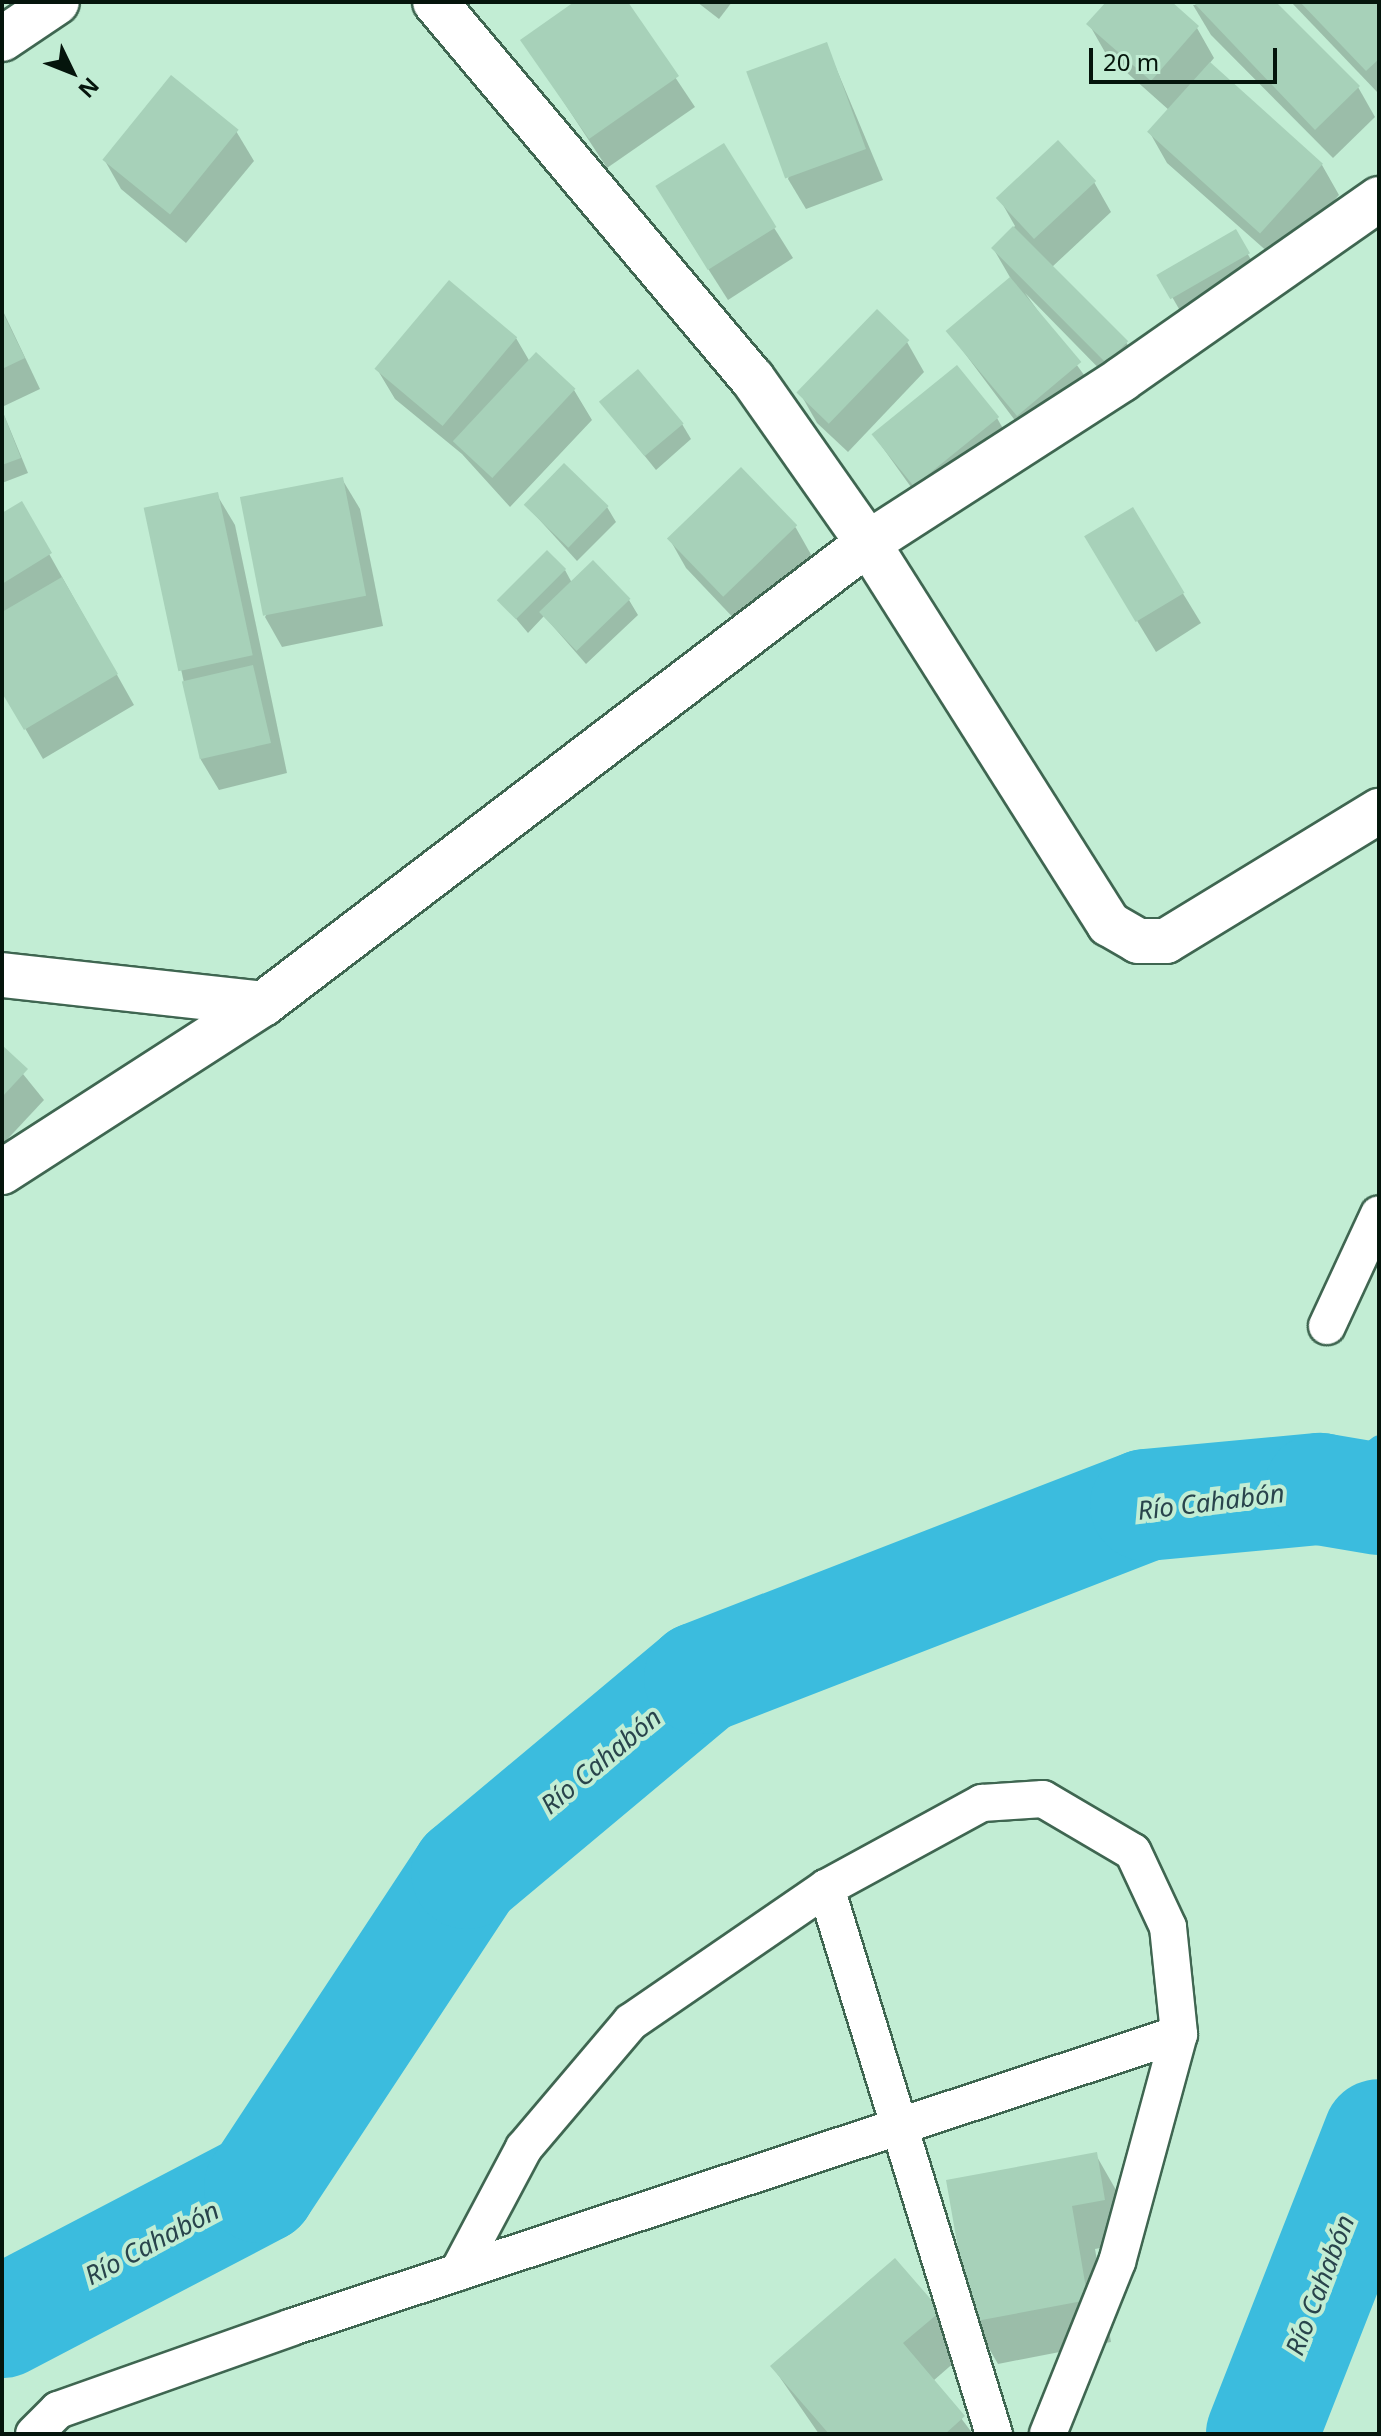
<!DOCTYPE html>
<meta charset="utf-8">
<style>
body{margin:0}
#map{position:relative;width:1381px;height:2436px;overflow:hidden;background:#c2edd4;font-family:"Noto Sans",sans-serif}
div>[style]{position:absolute}
.shadow>*{inset:0;background:#0003;transform-origin:0 0}
.stream>*{height:18px;margin:-9px;padding:0 9px;transform-origin:9px;border-radius:9px;background:#3bbcde}
.river>*{height:112px;margin:-56px;padding:0 56px;transform-origin:56px;border-radius:56px;background:#3bbcde}
.building>*{inset:0;background:#a7d1b9;transform-origin:0 0}
.roads{filter:drop-shadow(2px 0 #3f6651) drop-shadow(-2px 0 #3f6651) drop-shadow(0 2px #3f6651) drop-shadow(0 -2px #3f6651)}
.lane>*{height:36px;margin:-18px;padding:0 18px;transform-origin:18px;border-radius:18px;background:#fff}
.street>*{height:44px;margin:-22px;padding:0 22px;transform-origin:22px;border-radius:22px;background:#fff}
span{translate:-50% -50%;white-space:nowrap;text-align:center;line-height:1.15;-webkit-text-stroke:8px #c2edd4;paint-order:stroke}
.water-label{font-size:26px;color:#29444c;font-style:italic}
.frame{position:absolute;inset:0;border:4px solid #05150c;pointer-events:none}
.north{position:absolute;left:32px;top:32px;width:80px;height:80px;-webkit-text-stroke:6px #c2edd4;paint-order:stroke;rotate:133deg;font-size:22px;font-weight:700;line-height:32px;text-align:center;color:#05150c}
.north::after{content:'';display:block;margin:auto;width:28px;height:36px;background:#05150c;clip-path:polygon(50% 0,100% 100%,50% 72%,0 100%)}
.scale{position:absolute;left:1089px;top:48px;width:188px;height:36px;box-sizing:border-box;border:4px solid #05150c;border-top:0;padding-left:10px;font-size:24px;line-height:28px;white-space:nowrap;color:#05150c;-webkit-text-stroke:6px #c2edd4;paint-order:stroke}
</style>
<div id="map">
<div class="shadow">
<i style="clip-path:polygon(577px 2px,625px 2px,695px 107px,607px 168px,523px 40px)"></i>
<i style="clip-path:polygon(697px 2px,732px 2px,719px 19px)"></i>
<i style="clip-path:polygon(1109px 2px,1169px 2px,1197px 28px,1214px 58px,1209px 64px,1322px 165px,1339px 195px,1279px 262px,1167px 163px,1150px 133px,1170px 111px,1106px 54px,1089px 24px)"></i>
<i style="clip-path:polygon(1274px 2px,1358px 87px,1375px 117px,1333px 158px,1211px 35px,1193px 5px)"></i>
<i style="clip-path:polygon(1291px 2px,1379px 2px,1379px 94px)"></i>
<i style="clip-path:polygon(826px 44px,883px 180px,806px 209px,788px 179px)"></i>
<i style="clip-path:polygon(236px 131px,254px 161px,186px 243px,121px 189px,104px 159px)"></i>
<i style="clip-path:polygon(723px 146px,793px 258px,728px 300px,675px 217px)"></i>
<i style="clip-path:polygon(1094px 182px,1111px 212px,1052px 267px,1126px 342px,1143px 372px,1122px 392px,1025px 293px,1097px 393px,1034px 446px,948px 331px,1011px 279px,993px 248px,1015px 226px,999px 198px)"></i>
<i style="left:1235px;top:232px;width:42px;height:87px;rotate:60deg"></i>
<i style="clip-path:polygon(2px 309px,40px 389px,2px 407px)"></i>
<i style="clip-path:polygon(516px 338px,530px 362px,574px 390px,592px 420px,510px 507px,462px 454px,395px 399px,377px 369px)"></i>
<i style="clip-path:polygon(907px 342px,924px 372px,848px 452px,817px 423px,800px 393px)"></i>
<i style="clip-path:polygon(602px 403px,682px 424px,691px 439px,656px 470px)"></i>
<i style="clip-path:polygon(2px 410px,28px 473px,2px 483px)"></i>
<i style="clip-path:polygon(997px 418px,1014px 448px,931px 515px,873px 434px)"></i>
<i style="clip-path:polygon(741px 470px,796px 528px,813px 558px,742px 627px,686px 568px,669px 538px)"></i>
<i style="clip-path:polygon(342px 479px,360px 509px,383px 626px,282px 647px,265px 617px)"></i>
<i style="clip-path:polygon(217px 495px,235px 525px,287px 773px,219px 790px,201px 760px,146px 510px)"></i>
<i style="clip-path:polygon(21px 504px,134px 705px,43px 759px,2px 689px,2px 516px)"></i>
<i style="clip-path:polygon(526px 505px,607px 507px,616px 522px,577px 561px)"></i>
<i style="clip-path:polygon(1132px 510px,1201px 623px,1156px 652px,1105px 568px)"></i>
<i style="clip-path:polygon(565px 570px,572px 583px,629px 600px,638px 615px,586px 664px,544px 616px,528px 633px,501px 601px)"></i>
<i style="clip-path:polygon(2px 1048px,44px 1100px,2px 1145px)"></i>
<i style="clip-path:polygon(1096px 2155px,1120px 2197px,1128px 2243px,1095px 2249px,1111px 2342px,998px 2364px,973px 2321px)"></i>
<i style="clip-path:polygon(939px 2312px,964px 2354px,933px 2381px,973px 2434px,819px 2434px,772px 2366px)"></i>
</div>
<div class="stream">
<i style="left:1320px;top:1489px;width:74px;rotate:-37.3deg"></i>
</div>
<div class="river">
<i style="left:2px;top:2322px;width:291px;rotate:-27.6deg"></i>
<i style="left:260px;top:2187px;width:376px;rotate:-56.6deg"></i>
<i style="left:467px;top:1873px;width:304px;rotate:-39.9deg"></i>
<i style="left:700px;top:1678px;width:478px;rotate:-21.2deg"></i>
<i style="left:1146px;top:1505px;width:175px;rotate:-5.3deg"></i>
<i style="left:1320px;top:1489px;width:60px;rotate:9.6deg"></i>
<i style="left:1262px;top:2434px;width:321px;rotate:-68.6deg"></i>
</div>
<div class="building">
<i style="clip-path:polygon(574px 2px,628px 2px,679px 76px,589px 139px,520px 40px)"></i>
<i style="clip-path:polygon(1106px 2px,1172px 2px,1199px 26px,1151px 81px,1086px 24px)"></i>
<i style="clip-path:polygon(1193px 2px,1276px 2px,1360px 86px,1315px 130px)"></i>
<i style="clip-path:polygon(1300px 2px,1379px 2px,1379px 59px,1366px 71px)"></i>
<i style="left:827px;top:42px;width:114px;height:86px;rotate:70deg"></i>
<i style="left:1210px;top:62px;width:152px;height:94px;rotate:42deg"></i>
<i style="left:171px;top:75px;width:87px;height:109px;rotate:39deg"></i>
<i style="left:1058px;top:140px;width:56px;height:85px;rotate:47deg"></i>
<i style="left:724px;top:143px;width:99px;height:81px;rotate:58deg"></i>
<i style="left:1013px;top:226px;width:163px;height:31px;rotate:45deg"></i>
<i style="left:1236px;top:229px;width:28px;height:92px;rotate:60deg"></i>
<i style="left:1010px;top:277px;width:111px;height:84px;rotate:50deg"></i>
<i style="left:449px;top:280px;width:89px;height:116px;rotate:40deg"></i>
<i style="left:877px;top:309px;width:45px;height:116px;rotate:44deg"></i>
<i style="clip-path:polygon(2px 311px,25px 358px,2px 369px)"></i>
<i style="left:536px;top:352px;width:54px;height:122px;rotate:43deg"></i>
<i style="left:957px;top:365px;width:67px;height:110px;rotate:51deg"></i>
<i style="left:638px;top:369px;width:71px;height:51px;rotate:50deg"></i>
<i style="clip-path:polygon(2px 410px,21px 458px,2px 465px)"></i>
<i style="left:564px;top:463px;width:62px;height:58px;rotate:44deg"></i>
<i style="left:741px;top:467px;width:81px;height:103px;rotate:46deg"></i>
<i style="left:343px;top:477px;width:121px;height:105px;rotate:79deg"></i>
<i style="left:218px;top:492px;width:167px;height:76px;rotate:78deg"></i>
<i style="clip-path:polygon(22px 501px,52px 553px,2px 584px,2px 513px)"></i>
<i style="left:1133px;top:507px;width:100px;height:57px;rotate:59deg"></i>
<i style="left:547px;top:550px;width:27px;height:71px;rotate:45deg"></i>
<i style="left:593px;top:560px;width:54px;height:75px;rotate:46deg"></i>
<i style="clip-path:polygon(62px 577px,118px 674px,24px 730px,2px 693px,2px 612px)"></i>
<i style="left:253px;top:665px;width:80px;height:73px;rotate:77deg"></i>
<i style="clip-path:polygon(2px 1045px,28px 1069px,2px 1097px)"></i>
<i style="clip-path:polygon(1097px 2152px,1105px 2200px,1072px 2206px,1088px 2300px,971px 2322px,946px 2180px)"></i>
<i style="clip-path:polygon(895px 2258px,941px 2311px,903px 2343px,965px 2416px,945px 2434px,829px 2434px,770px 2366px)"></i>
</div>
<div class="roads">
<div class="lane">
<i style="left:1327px;top:1326px;width:123px;rotate:-65.1deg"></i>
<i style="left:826px;top:1888px;width:571px;rotate:72.9deg"></i>
<i style="left:458px;top:2272px;width:140px;rotate:-62deg"></i>
<i style="left:524px;top:2148px;width:165px;rotate:-49.7deg"></i>
<i style="left:631px;top:2022px;width:237px;rotate:-34.5deg"></i>
<i style="left:826px;top:1888px;width:178px;rotate:-28.6deg"></i>
<i style="left:982px;top:1803px;width:61px;rotate:-3.8deg"></i>
<i style="left:1043px;top:1799px;width:104px;rotate:30.5deg"></i>
<i style="left:1133px;top:1852px;width:83px;rotate:65deg"></i>
<i style="left:1168px;top:1927px;width:108px;rotate:84.1deg"></i>
<i style="left:1179px;top:2034px;width:236px;rotate:105.2deg"></i>
<i style="left:1117px;top:2262px;width:185px;rotate:111.9deg"></i>
<i style="left:34px;top:2434px;width:34px;rotate:-45deg"></i>
<i style="left:58px;top:2410px;width:248px;rotate:-19.5deg"></i>
<i style="left:292px;top:2327px;width:934px;rotate:-18.28deg"></i>
</div>
<div class="street">
<i style="left:435px;top:2px;width:492px;rotate:49.9deg"></i>
<i style="left:752px;top:378px;width:202px;rotate:54.9deg"></i>
<i style="left:868px;top:543px;width:451px;rotate:57.7deg"></i>
<i style="left:1109px;top:924px;width:34px;rotate:30deg"></i>
<i style="left:1138px;top:941px;width:28px"></i>
<i style="left:1166px;top:941px;width:250px;rotate:-31.4deg"></i>
<i style="left:2px;top:39px;width:66px;rotate:-33.9deg"></i>
<i style="left:2px;top:975px;width:263px;rotate:6.3deg"></i>
<i style="left:2px;top:1172px;width:310px;rotate:-32.8deg"></i>
<i style="left:263px;top:1004px;width:761px;rotate:-37.31deg"></i>
<i style="left:868px;top:543px;width:302px;rotate:-32.8deg"></i>
<i style="left:1122px;top:379px;width:314px;rotate:-35deg"></i>
</div>
</div>
<div class="water-label">
<span style="left:1211px;top:1502px;rotate:-7deg">Río Cahabón</span>
<span style="left:601px;top:1761px;rotate:-40deg">Río Cahabón</span>
<span style="left:152px;top:2243px;rotate:-28deg">Río Cahabón</span>
<span style="left:1320px;top:2285px;rotate:-69deg">Río Cahabón</span>
</div>
<div class="frame"></div>
<div class="north">N</div>
<div class="scale">20 m</div>
</div>
